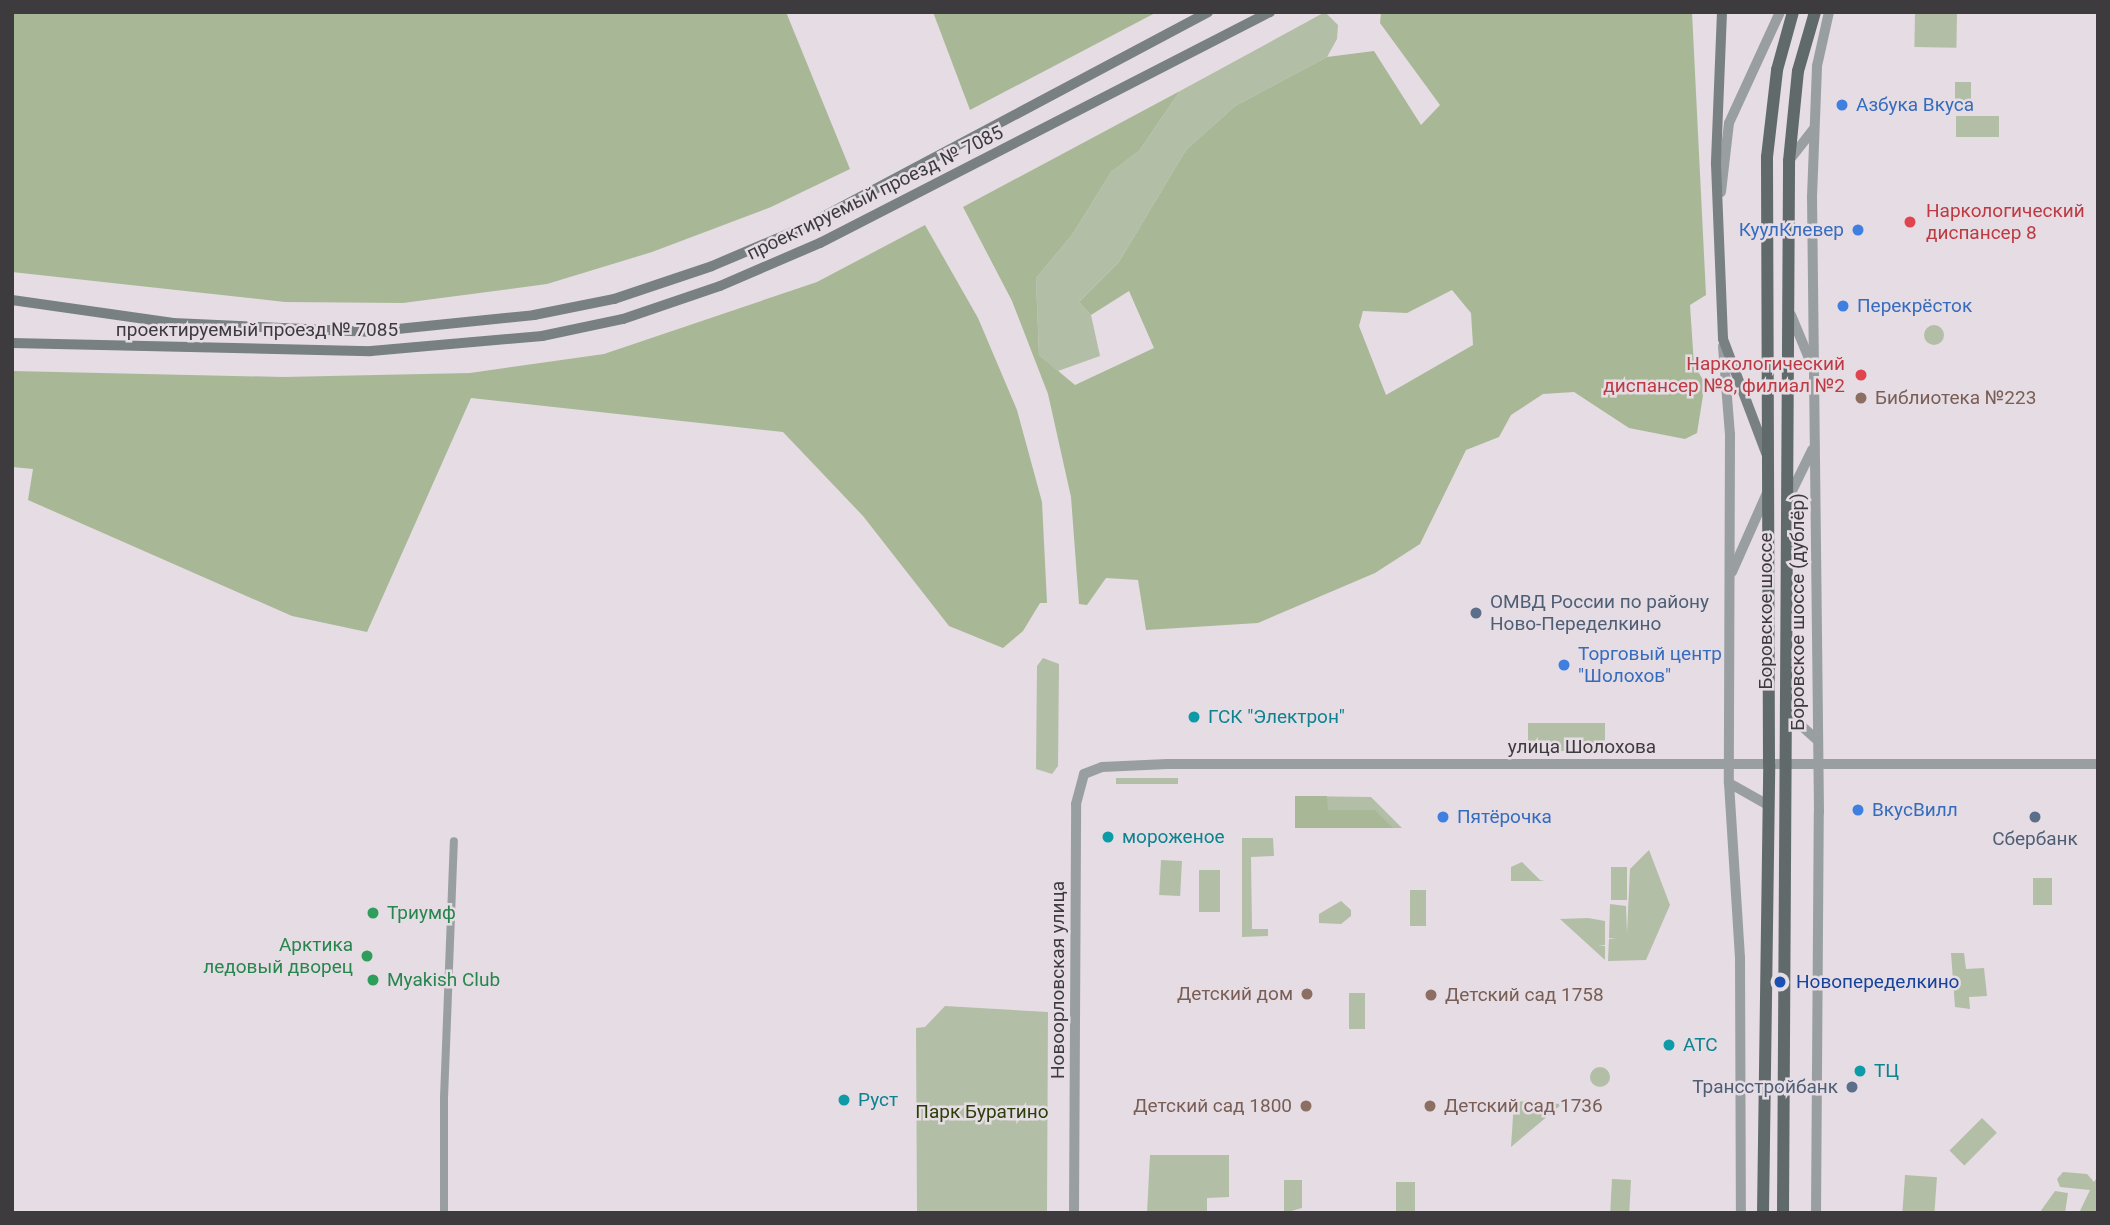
<!DOCTYPE html>
<meta charset="utf-8">
<style>
body{margin:0}
#map{position:relative;width:2110px;height:1225px;overflow:hidden;background:#e5dce4;font-family:Roboto,sans-serif}
div>[style]{position:absolute}
.green>*{inset:0;background:#b3bea7;transform-origin:0 0}
.round{border-radius:50%}
.forest>*{inset:0;background:#a8b896}
.minor>*{height:8px;margin:-4px;padding:0 4px;transform-origin:4px;border-radius:4px;background:#999fa0}
.tertiary>*{height:10px;margin:-5px;padding:0 5px;transform-origin:5px;border-radius:5px;background:#999fa0}
.secondary>*{height:10px;margin:-5px;padding:0 5px;transform-origin:5px;border-radius:5px;background:#788081}
.primary>*{height:12px;margin:-6px;padding:0 6px;transform-origin:6px;border-radius:6px;background:#606a6b}
.dots>*{width:19px;height:19px;translate:-50% -50%;box-sizing:border-box;border:4px solid #e5dce4;border-radius:50%}
span{translate:-50% -50%;white-space:nowrap;text-align:center;line-height:1.15;-webkit-text-stroke:5px #e5dce4;paint-order:stroke}
.shop-label{font-size:19px;color:#366cbe}
.left{translate:0 -50%;text-align:left}
.right{translate:-100% -50%;text-align:right}
.street-label{font-size:19px;color:#3e3b3e}
.health-label{font-size:19px;color:#be3a42}
.education-label{font-size:19px;color:#785e54}
.service-label{font-size:19px;color:#4e5e75}
.culture-label{font-size:19px;color:#0d838f}
.leisure-label{font-size:19px;color:#27864d}
.transit-label{font-size:19px;color:#164399}
.park-label{font-size:19px;color:#2b3f09}
.frame{position:absolute;inset:0;border:14px solid #3e3b3e;pointer-events:none}
</style>
<div id="map">
<div class="green">
<i style="clip-path:polygon(1325px 12px,1338px 25px,1337px 39px,1327px 57px,1235px 106px,1186px 150px,1119px 262px,1079px 302px,1091px 315px,1100px 356px,1058px 371px,1039px 355px,1036px 278px,1072px 235px,1111px 172px,1139px 151px,1180px 91px)"></i>
<i style="left:1915px;top:13px;width:42px;height:34px;rotate:1deg"></i>
<i style="left:1971px;top:82px;width:29px;height:16px;rotate:90deg"></i>
<i style="left:1956px;top:116px;width:43px;height:21px"></i>
<i class="round" style="left:1924px;top:325px;width:20px;height:20px"></i>
<i style="clip-path:polygon(1043px 658px,1059px 664px,1058px 766px,1052px 774px,1036px 769px,1037px 666px)"></i>
<i style="left:1605px;top:723px;width:28px;height:77px;rotate:90deg"></i>
<i style="left:1116px;top:778px;width:62px;height:6px"></i>
<i style="clip-path:polygon(1295px 796px,1371px 797px,1402px 828px,1295px 828px)"></i>
<i style="clip-path:polygon(1242px 838px,1273px 838px,1274px 856px,1251px 857px,1252px 929px,1268px 929px,1268px 936px,1242px 937px)"></i>
<i style="clip-path:polygon(1649px 850px,1670px 905px,1646px 960px,1608px 961px,1609px 939px,1616px 939px,1609px 938px,1610px 904px,1626px 906px,1627px 933px,1630px 869px)"></i>
<i style="left:1161px;top:860px;width:21px;height:35px;rotate:3deg"></i>
<i style="clip-path:polygon(1522px 862px,1540px 880px,1545px 881px,1511px 881px,1511px 867px)"></i>
<i style="left:1611px;top:867px;width:16px;height:33px"></i>
<i style="left:1199px;top:870px;width:21px;height:42px"></i>
<i style="left:2033px;top:878px;width:19px;height:27px"></i>
<i style="left:1410px;top:890px;width:16px;height:36px"></i>
<i style="clip-path:polygon(1341px 901px,1351px 910px,1351px 916px,1341px 924px,1319px 923px,1319px 914px)"></i>
<i style="clip-path:polygon(1588px 918px,1605px 921px,1605px 945px,1598px 946px,1605px 946px,1605px 960px,1560px 919px)"></i>
<i style="clip-path:polygon(1951px 953px,1964px 953px,1966px 969px,1984px 968px,1987px 996px,1969px 997px,1970px 1009px,1955px 1007px)"></i>
<i style="left:1349px;top:993px;width:16px;height:36px"></i>
<i style="clip-path:polygon(945px 1006px,1048px 1012px,1047px 1213px,917px 1213px,916px 1028px,925px 1027px)"></i>
<i class="round" style="left:1590px;top:1067px;width:20px;height:20px"></i>
<i style="clip-path:polygon(1514px 1101px,1562px 1104px,1511px 1147px)"></i>
<i style="left:1982px;top:1118px;width:21px;height:46px;rotate:45deg"></i>
<i style="clip-path:polygon(1150px 1155px,1229px 1155px,1229px 1197px,1207px 1198px,1207px 1213px,1147px 1213px)"></i>
<i style="clip-path:polygon(2063px 1172px,2087px 1174px,2094px 1182px,2098px 1176px,2098px 1213px,2079px 1213px,2090px 1190px,2060px 1187px,2057px 1179px)"></i>
<i style="left:1905px;top:1175px;width:32px;height:38px;rotate:4deg"></i>
<i style="left:1612px;top:1179px;width:19px;height:34px;rotate:3deg"></i>
<i style="clip-path:polygon(1284px 1180px,1302px 1180px,1302px 1208px,1284px 1213px)"></i>
<i style="left:1396px;top:1182px;width:19px;height:31px"></i>
<i style="clip-path:polygon(2055px 1191px,2068px 1193px,2065px 1213px,2040px 1212px)"></i>
</div>
<div class="forest">
<i style="clip-path:polygon(12px 12px,786px 12px,850px 169px,771px 207px,652px 252px,547px 284px,403px 303px,285px 302px,12px 272px)"></i>
<i style="clip-path:polygon(933px 12px,1157px 12px,970px 110px)"></i>
<i style="clip-path:polygon(evenodd,1381px 12px,1692px 12px,1706px 295px,1690px 305px,1694px 365px,1705px 383px,1697px 433px,1685px 439px,1629px 428px,1574px 392px,1543px 394px,1511px 415px,1499px 437px,1466px 450px,1420px 544px,1375px 573px,1258px 623px,1146px 630px,1138px 580px,1106px 578px,1087px 605px,1079px 604px,1071px 497px,1048px 394px,1012px 301px,963px 207px,1180px 91px,1139px 151px,1111px 172px,1072px 235px,1036px 278px,1039px 355px,1075px 385px,1154px 348px,1129px 291px,1091px 315px,1079px 302px,1119px 262px,1186px 150px,1235px 106px,1327px 57px,1374px 51px,1421px 125px,1440px 105px,1380px 23px,1381px 12px,1452px 290px,1471px 313px,1473px 345px,1386px 395px,1359px 326px,1363px 311px,1407px 313px,1452px 290px)"></i>
<i style="clip-path:polygon(925px 225px,978px 318px,1017px 410px,1042px 502px,1047px 603px,1040px 603px,1023px 631px,1003px 648px,949px 626px,863px 516px,783px 432px,471px 398px,367px 632px,292px 616px,28px 500px,33px 469px,12px 467px,12px 371px,283px 377px,470px 373px,604px 354px,817px 282px)"></i>
<i style="clip-path:polygon(1295px 796px,1327px 796px,1328px 810px,1375px 810px,1393px 828px,1295px 828px)"></i>
</div>
<div class="minor">
<i style="left:444px;top:1213px;width:115px;rotate:-90deg"></i>
<i style="left:444px;top:1098px;width:257px;rotate:-87.8deg"></i>
</div>
<div class="tertiary">
<i style="left:1791px;top:158px;width:36px;rotate:-52deg"></i>
<i style="left:1721px;top:192px;width:69px;rotate:-83.4deg"></i>
<i style="left:1729px;top:123px;width:122px;rotate:-65.3deg"></i>
<i style="left:1791px;top:315px;width:52px;rotate:67.4deg"></i>
<i style="left:1723px;top:346px;width:88px;rotate:85.5deg"></i>
<i style="left:1730px;top:434px;width:349px;rotate:90.2deg"></i>
<i style="left:1729px;top:783px;width:175px;rotate:86.4deg"></i>
<i style="left:1740px;top:958px;width:255px;rotate:89.8deg"></i>
<i style="left:1788px;top:499px;width:55px;rotate:-63.9deg"></i>
<i style="left:1732px;top:572px;width:86px;rotate:-66.1deg"></i>
<i style="left:1785px;top:711px;width:42px;rotate:42.1deg"></i>
<i style="left:1729px;top:783px;width:45px;rotate:29.4deg"></i>
<i style="left:1074px;top:1213px;width:409px;rotate:-89.7deg"></i>
<i style="left:1076px;top:804px;width:31px;rotate:-75deg"></i>
<i style="left:1084px;top:774px;width:19px;rotate:-21deg"></i>
<i style="left:1102px;top:767px;width:65px;rotate:-2.6deg"></i>
<i style="left:1167px;top:764px;width:931px"></i>
<i style="left:1816px;top:1213px;width:401px;rotate:-89.6deg"></i>
<i style="left:1819px;top:812px;width:615px;rotate:-90.65deg"></i>
<i style="left:1812px;top:197px;width:131px;rotate:-87.8deg"></i>
<i style="left:1817px;top:66px;width:55px;rotate:-77.5deg"></i>
</div>
<div class="secondary">
<i style="left:1722px;top:12px;width:152px;rotate:92.3deg"></i>
<i style="left:1716px;top:164px;width:175px;rotate:87.7deg"></i>
<i style="left:1723px;top:339px;width:122px;rotate:69.3deg"></i>
<i style="left:12px;top:300px;width:163px;rotate:8.1deg"></i>
<i style="left:173px;top:323px;width:195px;rotate:2.6deg"></i>
<i style="left:368px;top:332px;width:167px;rotate:-5.8deg"></i>
<i style="left:534px;top:315px;width:82px;rotate:-11.3deg"></i>
<i style="left:614px;top:299px;width:103px;rotate:-18.6deg"></i>
<i style="left:712px;top:266px;width:98px;rotate:-22.9deg"></i>
<i style="left:802px;top:228px;width:460px;rotate:-28deg"></i>
<i style="left:12px;top:343px;width:359px;rotate:1.3deg"></i>
<i style="left:371px;top:351px;width:172px;rotate:-5deg"></i>
<i style="left:542px;top:336px;width:83px;rotate:-11.9deg"></i>
<i style="left:623px;top:319px;width:102px;rotate:-18.8deg"></i>
<i style="left:720px;top:286px;width:109px;rotate:-23.3deg"></i>
<i style="left:820px;top:243px;width:506px;rotate:-27.17deg"></i>
</div>
<div class="primary">
<i style="left:1763px;top:1213px;width:448px;rotate:-89.2deg"></i>
<i style="left:1769px;top:765px;width:608px;rotate:-90.19deg"></i>
<i style="left:1767px;top:157px;width:88px;rotate:-83.4deg"></i>
<i style="left:1777px;top:70px;width:60px;rotate:-74.6deg"></i>
<i style="left:1783px;top:1213px;width:1052px;rotate:-89.67deg"></i>
<i style="left:1789px;top:161px;width:90px;rotate:-84.3deg"></i>
<i style="left:1798px;top:71px;width:61px;rotate:-73.9deg"></i>
</div>
<div class="dots">
<i style="left:1842px;top:105px;background:#3f7fe0"></i>
<i style="left:1910px;top:222px;background:#e0444e"></i>
<i style="left:1858px;top:230px;background:#3f7fe0"></i>
<i style="left:1843px;top:306px;background:#3f7fe0"></i>
<i style="left:1861px;top:375px;background:#e0444e"></i>
<i style="left:1861px;top:398px;background:#8d6e63"></i>
<i style="left:1476px;top:613px;background:#5c6f8a"></i>
<i style="left:1564px;top:665px;background:#3f7fe0"></i>
<i style="left:1194px;top:717px;background:#0f9aa8"></i>
<i style="left:1858px;top:810px;background:#3f7fe0"></i>
<i style="left:1443px;top:817px;background:#3f7fe0"></i>
<i style="left:2035px;top:817px;background:#5c6f8a"></i>
<i style="left:1108px;top:837px;background:#0f9aa8"></i>
<i style="left:373px;top:913px;background:#2e9e5b"></i>
<i style="left:367px;top:956px;background:#2e9e5b"></i>
<i style="left:373px;top:980px;background:#2e9e5b"></i>
<i style="left:1780px;top:982px;background:#1a4fb4"></i>
<i style="left:1307px;top:994px;background:#8d6e63"></i>
<i style="left:1431px;top:995px;background:#8d6e63"></i>
<i style="left:1669px;top:1045px;background:#0f9aa8"></i>
<i style="left:1860px;top:1071px;background:#0f9aa8"></i>
<i style="left:1852px;top:1087px;background:#5c6f8a"></i>
<i style="left:844px;top:1100px;background:#0f9aa8"></i>
<i style="left:1306px;top:1106px;background:#8d6e63"></i>
<i style="left:1430px;top:1106px;background:#8d6e63"></i>
</div>
<div class="shop-label">
<span class="left" style="left:1856px;top:105px">Азбука Вкуса</span>
<span class="right" style="left:1844px;top:230px">КуулКлевер</span>
<span class="left" style="left:1857px;top:306px">Перекрёсток</span>
<span class="left" style="left:1578px;top:665px">Торговый центр<br>"Шолохов"</span>
<span class="left" style="left:1872px;top:810px">ВкусВилл</span>
<span class="left" style="left:1457px;top:817px">Пятёрочка</span>
</div>
<div class="street-label">
<span style="left:875px;top:193px;rotate:-26deg">проектируемый проезд № 7085</span>
<span style="left:257px;top:330px">проектируемый проезд № 7085</span>
<span style="left:1766px;top:611px;rotate:-90deg">Боровское шоссе</span>
<span style="left:1798px;top:612px;rotate:-90deg">Боровское шоссе (дублёр)</span>
<span style="left:1582px;top:747px">улица Шолохова</span>
<span style="left:1058px;top:980px;rotate:-90deg">Новоорловская улица</span>
</div>
<div class="health-label">
<span class="left" style="left:1926px;top:222px">Наркологический<br>диспансер 8</span>
<span class="right" style="left:1845px;top:375px">Наркологический<br>диспансер №8, филиал №2</span>
</div>
<div class="education-label">
<span class="left" style="left:1875px;top:398px">Библиотека №223</span>
<span class="right" style="left:1293px;top:994px">Детский дом</span>
<span class="left" style="left:1445px;top:995px">Детский сад 1758</span>
<span class="right" style="left:1292px;top:1106px">Детский сад 1800</span>
<span class="left" style="left:1444px;top:1106px">Детский сад 1736</span>
</div>
<div class="service-label">
<span class="left" style="left:1490px;top:613px">ОМВД России по району<br>Ново-Переделкино</span>
<span style="left:2035px;top:839px">Сбербанк</span>
<span class="right" style="left:1838px;top:1087px">Трансстройбанк</span>
</div>
<div class="culture-label">
<span class="left" style="left:1208px;top:717px">ГСК "Электрон"</span>
<span class="left" style="left:1122px;top:837px">мороженое</span>
<span class="left" style="left:1683px;top:1045px">АТС</span>
<span class="left" style="left:1874px;top:1071px">ТЦ</span>
<span class="left" style="left:858px;top:1100px">Руст</span>
</div>
<div class="leisure-label">
<span class="left" style="left:387px;top:913px">Триумф</span>
<span class="right" style="left:353px;top:956px">Арктика<br>ледовый дворец</span>
<span class="left" style="left:387px;top:980px">Myakish Club</span>
</div>
<div class="transit-label">
<span class="left" style="left:1796px;top:982px">Новопеределкино</span>
</div>
<div class="park-label">
<span style="left:982px;top:1112px">Парк Буратино</span>
</div>
<div class="frame"></div>
</div>
